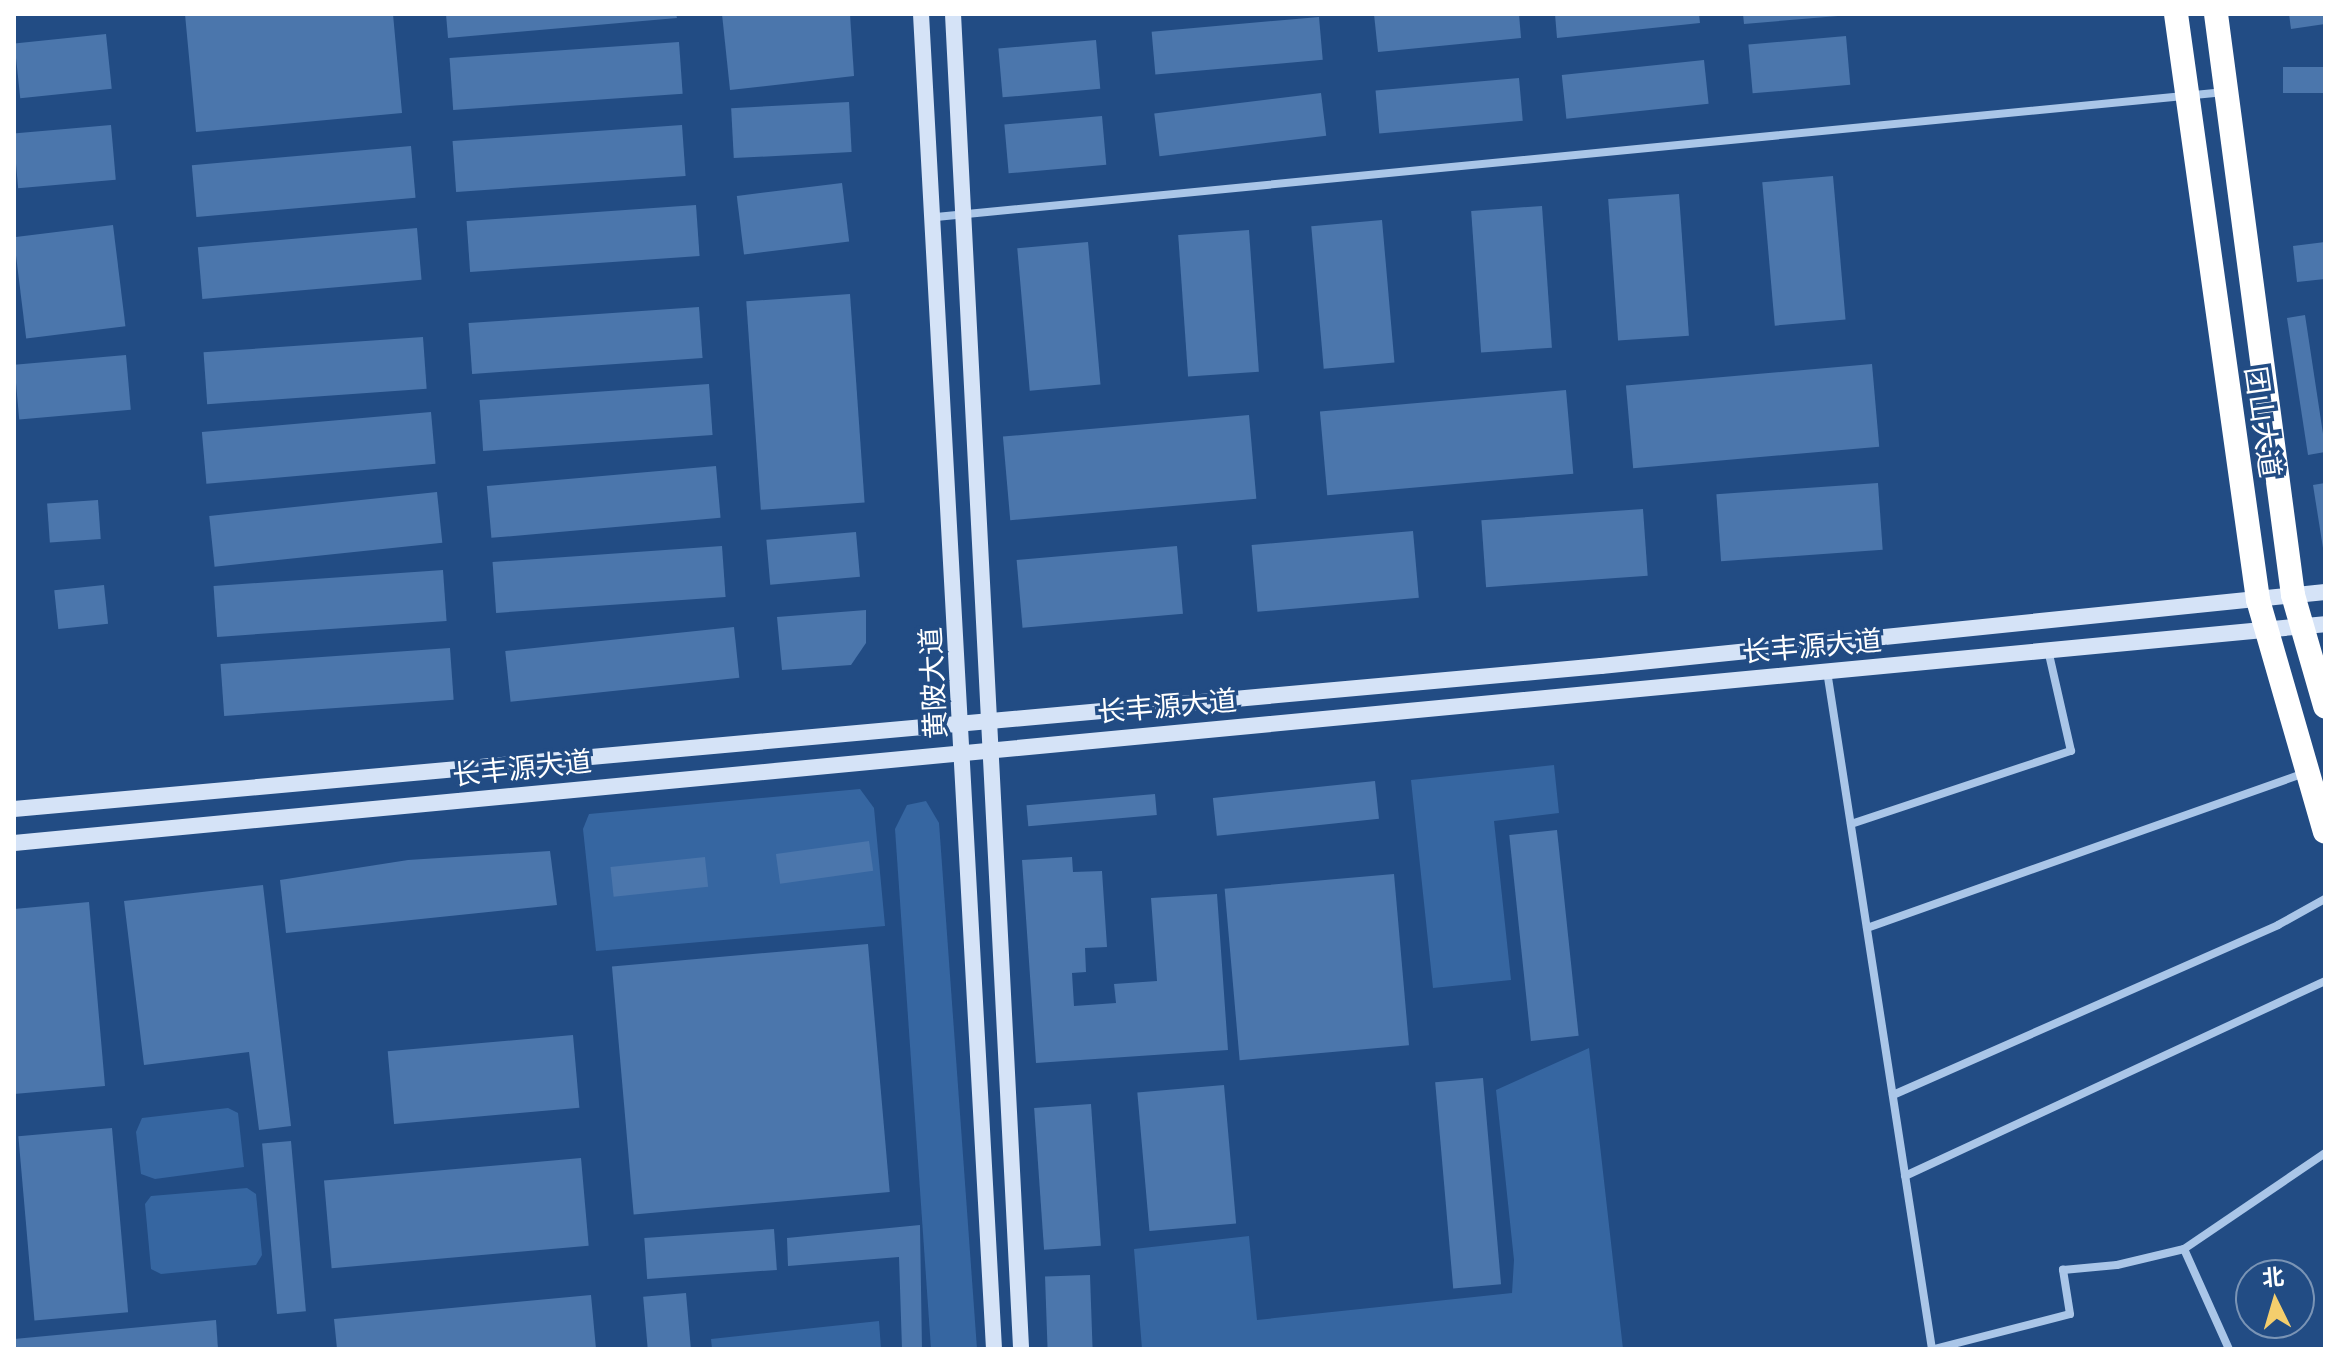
<!DOCTYPE html>
<meta charset="utf-8">
<style>
body{margin:0}
#map{position:relative;width:2339px;height:1363px;overflow:hidden;background:#224c84;font-family:"PT Sans Narrow","Noto Sans SC",sans-serif}
div>[style]{position:absolute}
.green>*{inset:0;background:#3666a1}
.building>*{inset:0;background:#4b76ac;transform-origin:0 0}
.street>*{height:8px;margin:-4px;padding:0 4px;transform-origin:4px;border-radius:4px;background:#aac6e8}
.secondary>*{height:16px;margin:-8px;padding:0 8px;transform-origin:8px;border-radius:8px;background:#d5e3f7}
.highway>*{height:24px;margin:-12px;padding:0 12px;transform-origin:12px;border-radius:12px;background:#fff}
span{translate:-50% -50%;white-space:nowrap;text-align:center;line-height:1.15;-webkit-text-stroke:7px #224c84;paint-order:stroke}
.street-label{font-size:28px;color:#fff}
.frame{position:absolute;inset:0;border:16px solid #fff;pointer-events:none}
.north{position:absolute;left:2235px;top:1259px;width:80px;height:80px;box-sizing:border-box;background:#224c84;border:2px solid #7a94b5;border-radius:50%;rotate:355deg;font-size:22px;font-weight:700;line-height:32px;text-align:center;color:#fff}
.north::after{content:'';display:block;margin:auto;width:28px;height:36px;background:#f4ce6d;clip-path:polygon(50% 0,100% 100%,50% 72%,0 100%)}
</style>
<div id="map">
<div class="green">
<i style="clip-path:polygon(1554px 765px,1559px 813px,1494px 821px,1511px 980px,1433px 988px,1411px 780px)"></i>
<i style="clip-path:polygon(860px 789px,874px 808px,885px 926px,596px 951px,583px 829px,589px 814px)"></i>
<i style="clip-path:polygon(926px 801px,939px 823px,977px 1349px,931px 1349px,895px 829px,907px 805px)"></i>
<i style="clip-path:polygon(1589px 1048px,1623px 1349px,1142px 1349px,1134px 1249px,1249px 1236px,1257px 1320px,1512px 1293px,1514px 1260px,1496px 1090px)"></i>
<i style="clip-path:polygon(228px 1108px,238px 1113px,244px 1167px,155px 1179px,141px 1174px,136px 1132px,142px 1118px)"></i>
<i style="clip-path:polygon(247px 1188px,256px 1194px,262px 1255px,256px 1265px,161px 1274px,151px 1269px,145px 1204px,151px 1196px)"></i>
<i style="clip-path:polygon(879px 1321px,881px 1349px,712px 1349px,711px 1339px)"></i>
</div>
<div class="building">
<i style="clip-path:polygon(185px 14px,393px 14px,402px 113px,196px 132px)"></i>
<i style="clip-path:polygon(446px 14px,676px 14px,677px 18px,448px 38px)"></i>
<i style="clip-path:polygon(722px 14px,850px 14px,854px 76px,730px 90px)"></i>
<i style="clip-path:polygon(1374px 14px,1519px 14px,1521px 38px,1378px 52px)"></i>
<i style="clip-path:polygon(1555px 14px,1699px 14px,1700px 23px,1557px 38px)"></i>
<i style="clip-path:polygon(1743px 14px,1837px 14px,1838px 16px,1744px 24px)"></i>
<i style="clip-path:polygon(2289px 14px,2325px 14px,2325px 24px,2291px 29px)"></i>
<i style="left:1319px;top:17px;width:43px;height:168px;rotate:85deg"></i>
<i style="left:106px;top:34px;width:55px;height:92px;rotate:84deg"></i>
<i style="left:1846px;top:36px;width:49px;height:98px;rotate:85deg"></i>
<i style="left:1096px;top:40px;width:49px;height:98px;rotate:85deg"></i>
<i style="left:679px;top:42px;width:52px;height:230px;rotate:86deg"></i>
<i style="left:1704px;top:60px;width:44px;height:143px;rotate:84deg"></i>
<i style="left:2325px;top:67px;width:26px;height:42px;rotate:90deg"></i>
<i style="left:1519px;top:78px;width:43px;height:144px;rotate:85deg"></i>
<i style="left:1321px;top:93px;width:43px;height:168px;rotate:83deg"></i>
<i style="left:849px;top:102px;width:50px;height:118px;rotate:87deg"></i>
<i style="left:1102px;top:116px;width:49px;height:98px;rotate:85deg"></i>
<i style="left:111px;top:125px;width:55px;height:98px;rotate:85deg"></i>
<i style="left:682px;top:125px;width:51px;height:230px;rotate:86deg"></i>
<i style="left:411px;top:146px;width:52px;height:220px;rotate:85deg"></i>
<i style="left:1833px;top:176px;width:144px;height:71px;rotate:85deg"></i>
<i style="left:842px;top:183px;width:59px;height:106px;rotate:83deg"></i>
<i style="left:1679px;top:194px;width:142px;height:71px;rotate:86deg"></i>
<i style="left:696px;top:205px;width:51px;height:230px;rotate:86deg"></i>
<i style="left:1542px;top:206px;width:142px;height:71px;rotate:86deg"></i>
<i style="left:1382px;top:220px;width:143px;height:71px;rotate:85deg"></i>
<i style="left:113px;top:225px;width:102px;height:100px;rotate:83deg"></i>
<i style="left:417px;top:228px;width:52px;height:220px;rotate:85deg"></i>
<i style="left:1249px;top:230px;width:142px;height:71px;rotate:86deg"></i>
<i style="left:1088px;top:242px;width:143px;height:71px;rotate:85deg"></i>
<i style="clip-path:polygon(2325px 242px,2325px 279px,2297px 282px,2293px 246px)"></i>
<i style="left:850px;top:294px;width:209px;height:104px;rotate:86deg"></i>
<i style="left:699px;top:307px;width:51px;height:231px;rotate:86deg"></i>
<i style="clip-path:polygon(2305px 315px,2325px 447px,2325px 452px,2308px 455px,2287px 318px)"></i>
<i style="left:423px;top:337px;width:52px;height:220px;rotate:86deg"></i>
<i style="left:126px;top:355px;width:55px;height:112px;rotate:85deg"></i>
<i style="left:1872px;top:364px;width:83px;height:247px;rotate:85deg"></i>
<i style="left:709px;top:384px;width:51px;height:230px;rotate:86deg"></i>
<i style="left:1566px;top:390px;width:84px;height:247px;rotate:85deg"></i>
<i style="left:431px;top:412px;width:52px;height:230px;rotate:85deg"></i>
<i style="left:1249px;top:415px;width:84px;height:247px;rotate:85deg"></i>
<i style="left:716px;top:466px;width:52px;height:230px;rotate:85deg"></i>
<i style="left:1878px;top:483px;width:67px;height:162px;rotate:86deg"></i>
<i style="clip-path:polygon(2325px 483px,2325px 548px,2323px 548px,2313px 485px)"></i>
<i style="left:437px;top:492px;width:51px;height:229px;rotate:84deg"></i>
<i style="left:98px;top:500px;width:39px;height:51px;rotate:86deg"></i>
<i style="left:1643px;top:509px;width:67px;height:162px;rotate:86deg"></i>
<i style="left:1413px;top:531px;width:67px;height:162px;rotate:85deg"></i>
<i style="left:856px;top:532px;width:45px;height:90px;rotate:85deg"></i>
<i style="left:722px;top:546px;width:51px;height:230px;rotate:86deg"></i>
<i style="left:1177px;top:546px;width:68px;height:161px;rotate:85deg"></i>
<i style="left:443px;top:570px;width:51px;height:230px;rotate:86deg"></i>
<i style="left:104px;top:585px;width:39px;height:50px;rotate:84deg"></i>
<i style="clip-path:polygon(866px 610px,866px 643px,851px 665px,782px 670px,777px 617px)"></i>
<i style="left:734px;top:627px;width:51px;height:230px;rotate:84deg"></i>
<i style="left:450px;top:648px;width:52px;height:230px;rotate:86deg"></i>
<i style="left:1375px;top:781px;width:38px;height:163px;rotate:84deg"></i>
<i style="left:1155px;top:794px;width:21px;height:129px;rotate:85deg"></i>
<i style="left:1557px;top:830px;width:207px;height:48px;rotate:84deg"></i>
<i style="left:869px;top:841px;width:30px;height:94px;rotate:82deg"></i>
<i style="clip-path:polygon(550px 851px,557px 905px,286px 933px,280px 880px,408px 860px)"></i>
<i style="left:705px;top:857px;width:30px;height:95px;rotate:84deg"></i>
<i style="clip-path:polygon(1072px 857px,1073px 872px,1102px 871px,1107px 947px,1085px 948px,1086px 972px,1072px 973px,1074px 1006px,1116px 1003px,1114px 984px,1157px 981px,1151px 898px,1217px 894px,1228px 1050px,1036px 1063px,1022px 860px)"></i>
<i style="left:1394px;top:874px;width:172px;height:170px;rotate:85deg"></i>
<i style="clip-path:polygon(263px 885px,291px 1126px,259px 1130px,249px 1052px,144px 1065px,124px 901px)"></i>
<i style="clip-path:polygon(89px 902px,105px 1086px,14px 1094px,14px 909px)"></i>
<i style="left:868px;top:944px;width:249px;height:257px;rotate:85deg"></i>
<i style="left:573px;top:1035px;width:73px;height:186px;rotate:85deg"></i>
<i style="left:1483px;top:1078px;width:207px;height:48px;rotate:85deg"></i>
<i style="left:1224px;top:1085px;width:139px;height:87px;rotate:85deg"></i>
<i style="left:1091px;top:1104px;width:142px;height:57px;rotate:86deg"></i>
<i style="left:112px;top:1128px;width:185px;height:94px;rotate:85deg"></i>
<i style="left:291px;top:1141px;width:171px;height:29px;rotate:85deg"></i>
<i style="left:581px;top:1158px;width:88px;height:258px;rotate:85deg"></i>
<i style="clip-path:polygon(920px 1225px,922px 1349px,902px 1349px,899px 1257px,788px 1266px,787px 1238px)"></i>
<i style="left:774px;top:1229px;width:41px;height:130px;rotate:86deg"></i>
<i style="left:1090px;top:1275px;width:74px;height:45px;rotate:88deg"></i>
<i style="left:686px;top:1293px;width:56px;height:43px;rotate:85deg"></i>
<i style="clip-path:polygon(591px 1295px,596px 1349px,337px 1349px,334px 1319px)"></i>
<i style="clip-path:polygon(216px 1320px,218px 1349px,14px 1349px,14px 1339px)"></i>
</div>
<div class="street">
<i style="left:936px;top:217px;width:1295px;rotate:-5.54deg"></i>
<i style="left:1827px;top:671px;width:686px;rotate:81.2deg"></i>
<i style="left:1851px;top:824px;width:232px;rotate:-18.4deg"></i>
<i style="left:2071px;top:751px;width:104px;rotate:-102.8deg"></i>
<i style="left:1867px;top:928px;width:462px;rotate:-19.5deg"></i>
<i style="left:1893px;top:1095px;width:421px;rotate:-23.8deg"></i>
<i style="left:2278px;top:925px;width:54px;rotate:-29deg"></i>
<i style="left:1905px;top:1176px;width:463px;rotate:-24.9deg"></i>
<i style="left:2184px;top:1249px;width:110px;rotate:65.8deg"></i>
<i style="left:1934px;top:1349px;width:140px;rotate:-14.4deg"></i>
<i style="left:2070px;top:1314px;width:45px;rotate:-99deg"></i>
<i style="left:2063px;top:1270px;width:54px;rotate:-5.3deg"></i>
<i style="left:2117px;top:1265px;width:69px;rotate:-13.4deg"></i>
<i style="left:2184px;top:1249px;width:171px;rotate:-34.2deg"></i>
</div>
<div class="secondary">
<i style="left:921px;top:14px;width:1337px;rotate:86.87deg"></i>
<i style="left:953px;top:14px;width:1337px;rotate:87.08deg"></i>
<i style="left:14px;top:809px;width:1593px;rotate:-5.15deg"></i>
<i style="left:1601px;top:666px;width:728px;rotate:-5.84deg"></i>
<i style="left:14px;top:843px;width:2321px;rotate:-5.41deg"></i>
</div>
<div class="highway">
<i style="left:2176px;top:14px;width:592px;rotate:82.03deg"></i>
<i style="left:2258px;top:600px;width:241px;rotate:73.9deg"></i>
<i style="left:2216px;top:14px;width:586px;rotate:82.45deg"></i>
<i style="left:2293px;top:595px;width:116px;rotate:73.9deg"></i>
</div>
<div class="street-label">
<span style="left:2263px;top:422px;rotate:82deg">团山大道</span>
<span style="left:1812px;top:646px;rotate:-5deg">长丰源大道</span>
<span style="left:933px;top:683px;rotate:-93deg">黄陂大道</span>
<span style="left:1167px;top:706px;rotate:-5deg">长丰源大道</span>
<span style="left:522px;top:768px;rotate:-6deg">长丰源大道</span>
</div>
<div class="frame"></div>
<div class="north">北</div>
</div>
